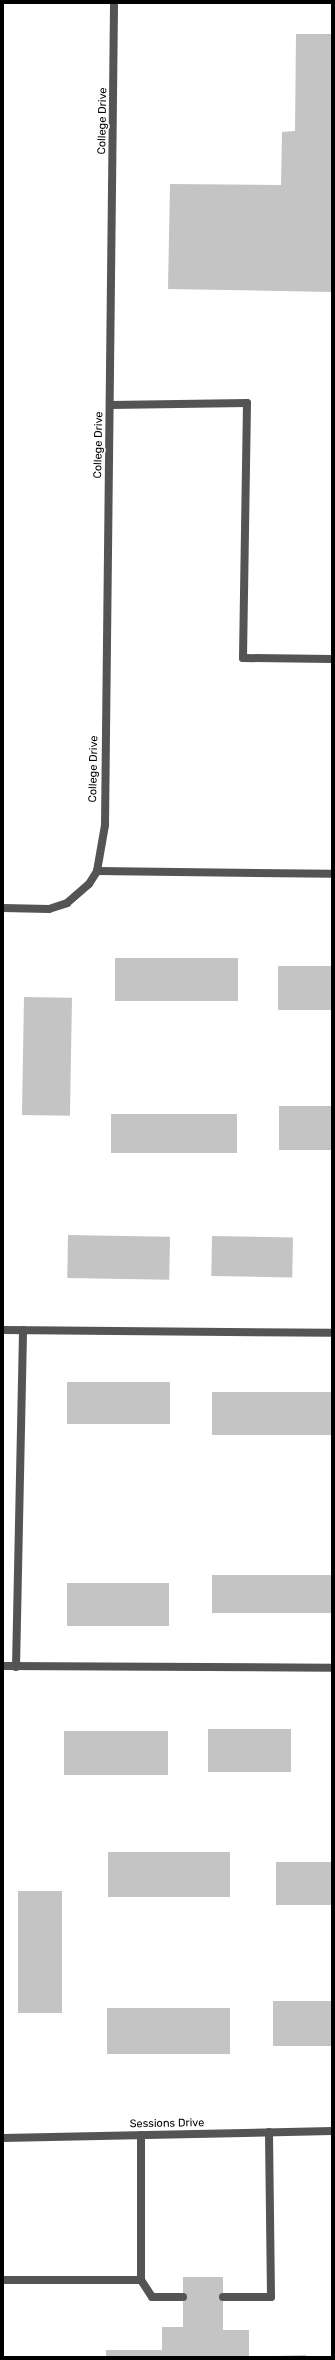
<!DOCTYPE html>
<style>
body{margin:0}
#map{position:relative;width:335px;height:2360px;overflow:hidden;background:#fff;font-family:Rubik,sans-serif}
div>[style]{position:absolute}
.building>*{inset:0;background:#c4c4c4;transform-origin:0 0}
.lane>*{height:8px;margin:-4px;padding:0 4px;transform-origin:4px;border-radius:4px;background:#545454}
.street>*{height:8px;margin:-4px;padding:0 4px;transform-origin:4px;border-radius:4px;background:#545454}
span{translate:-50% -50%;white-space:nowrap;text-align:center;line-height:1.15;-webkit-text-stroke:3.5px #fff;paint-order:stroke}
.street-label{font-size:11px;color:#000}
.frame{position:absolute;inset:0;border:4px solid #000;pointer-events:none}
</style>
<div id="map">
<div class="building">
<i style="clip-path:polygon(296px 34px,332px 34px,332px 292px,168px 289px,170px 184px,281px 185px,282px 132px,295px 131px)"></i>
<i style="left:115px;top:958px;width:123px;height:43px"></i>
<i style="left:278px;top:966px;width:54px;height:44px"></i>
<i style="left:24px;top:997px;width:48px;height:118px;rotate:1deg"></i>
<i style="left:279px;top:1106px;width:53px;height:44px"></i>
<i style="left:111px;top:1114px;width:126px;height:39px"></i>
<i style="left:68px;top:1235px;width:102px;height:43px;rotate:1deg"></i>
<i style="left:212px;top:1236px;width:81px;height:40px;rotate:1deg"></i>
<i style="left:67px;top:1382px;width:103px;height:42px"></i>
<i style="left:212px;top:1392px;width:120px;height:43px"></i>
<i style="left:212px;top:1575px;width:120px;height:38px"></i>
<i style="left:67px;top:1583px;width:102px;height:43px"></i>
<i style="left:208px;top:1729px;width:83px;height:43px"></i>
<i style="left:64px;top:1731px;width:104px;height:44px"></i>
<i style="left:108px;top:1852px;width:122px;height:45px"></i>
<i style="left:276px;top:1862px;width:56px;height:43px"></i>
<i style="left:18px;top:1891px;width:44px;height:122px"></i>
<i style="left:273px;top:2001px;width:59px;height:45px"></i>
<i style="left:107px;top:2008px;width:123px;height:46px"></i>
<i style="clip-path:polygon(183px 2277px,223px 2277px,223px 2330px,249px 2330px,249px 2357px,106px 2357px,106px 2350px,162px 2350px,162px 2327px,183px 2327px)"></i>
<i style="clip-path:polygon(306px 2355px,306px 2357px,274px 2357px,274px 2356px)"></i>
</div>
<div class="lane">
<i style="left:110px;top:405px;width:137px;rotate:-0.8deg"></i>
<i style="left:247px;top:403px;width:255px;rotate:90.9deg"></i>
<i style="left:243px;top:658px;width:89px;rotate:0.6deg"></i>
<i style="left:97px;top:871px;width:235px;rotate:0.7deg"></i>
<i style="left:16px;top:1667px;width:337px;rotate:-88.8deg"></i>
<i style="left:141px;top:2135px;width:145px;rotate:90deg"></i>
<i style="left:141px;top:2280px;width:20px;rotate:57deg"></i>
<i style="left:152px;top:2297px;width:31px"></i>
<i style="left:3px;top:2280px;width:138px"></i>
<i style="left:223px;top:2297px;width:48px"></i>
<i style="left:271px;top:2297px;width:165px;rotate:-90.7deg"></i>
</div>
<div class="street">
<i style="left:3px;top:908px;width:46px;rotate:1.2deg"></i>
<i style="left:49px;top:909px;width:19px;rotate:-18deg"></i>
<i style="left:67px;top:903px;width:29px;rotate:-41deg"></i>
<i style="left:89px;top:884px;width:15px;rotate:-58deg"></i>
<i style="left:97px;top:871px;width:47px;rotate:-80.1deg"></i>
<i style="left:105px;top:825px;width:822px;rotate:-89.37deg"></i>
<i style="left:3px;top:1330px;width:329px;rotate:0.5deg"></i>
<i style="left:3px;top:1666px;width:329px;rotate:0.3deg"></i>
<i style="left:3px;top:2138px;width:329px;rotate:-1.2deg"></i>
</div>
<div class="street-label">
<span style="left:103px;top:121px;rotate:-89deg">College Drive</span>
<span style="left:99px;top:445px;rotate:-89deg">College Drive</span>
<span style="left:94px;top:769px;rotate:-89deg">College Drive</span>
<span style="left:167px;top:2124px;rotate:-1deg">Sessions Drive</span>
</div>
<div class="frame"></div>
</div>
